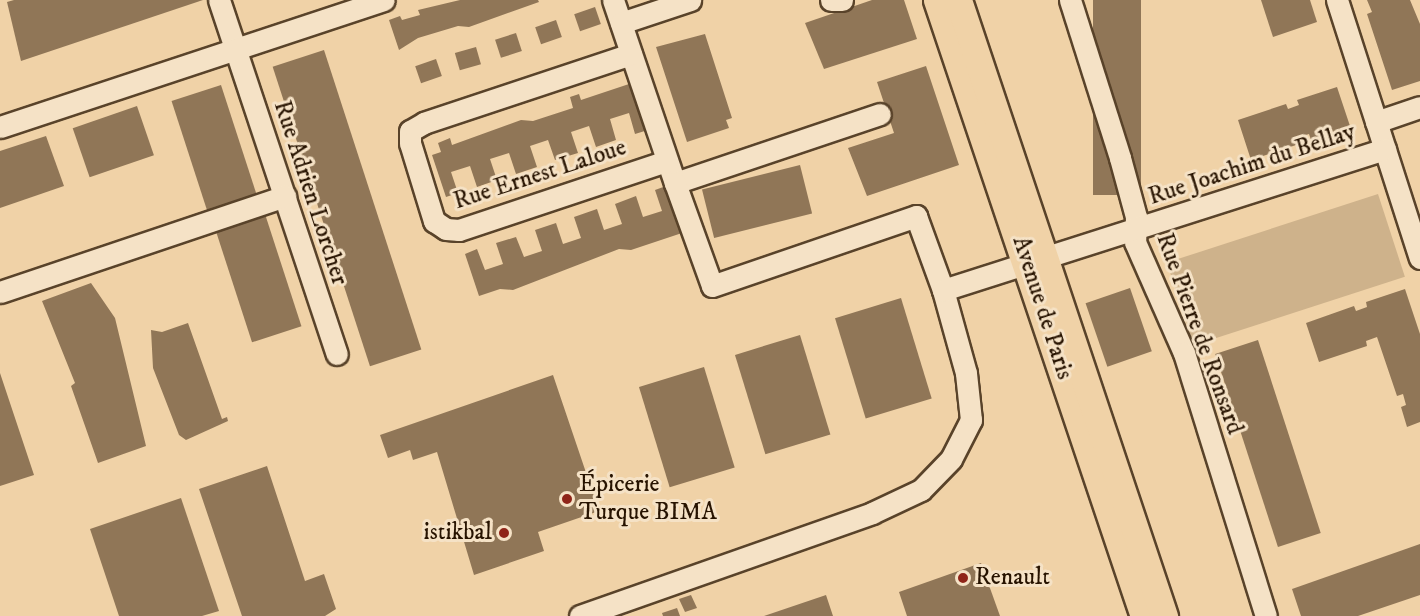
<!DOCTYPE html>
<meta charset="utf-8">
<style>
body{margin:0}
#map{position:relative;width:1420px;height:616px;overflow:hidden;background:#f0d2a7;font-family:"IM FELL DW Pica",serif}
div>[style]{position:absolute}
.green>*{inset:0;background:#ceb28b;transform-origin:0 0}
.building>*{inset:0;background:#907657;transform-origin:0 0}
.roads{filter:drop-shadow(2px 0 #59432a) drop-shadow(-2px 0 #59432a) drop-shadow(0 2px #59432a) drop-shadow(0 -2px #59432a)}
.minor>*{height:21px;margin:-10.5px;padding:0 10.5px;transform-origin:10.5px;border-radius:10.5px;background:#f5e2c6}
.major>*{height:27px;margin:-13.5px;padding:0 13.5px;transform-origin:13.5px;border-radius:13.5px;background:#f0d2a7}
.dots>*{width:16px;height:16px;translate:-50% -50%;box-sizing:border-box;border:3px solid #f5e2c6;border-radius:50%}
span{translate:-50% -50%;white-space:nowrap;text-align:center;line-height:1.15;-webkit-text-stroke:6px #f5e2c6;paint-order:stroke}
.street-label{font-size:24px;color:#271300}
.poi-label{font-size:24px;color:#271300}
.left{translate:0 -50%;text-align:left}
.right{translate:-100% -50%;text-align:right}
</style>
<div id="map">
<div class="green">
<i style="left:1378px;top:194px;width:87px;height:222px;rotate:72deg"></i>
</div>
<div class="building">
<i style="clip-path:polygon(14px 0,203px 0,21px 61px,7px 2px)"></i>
<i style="clip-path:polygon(460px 0,538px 0,539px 2px,469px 27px,458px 26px,418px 38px,399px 50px,389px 20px,400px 16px,402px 20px,420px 15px,418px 10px)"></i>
<i style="clip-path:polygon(872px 0,904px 0,917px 39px,824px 69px,805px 23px)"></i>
<i style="left:1093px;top:0;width:48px;height:195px"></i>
<i style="clip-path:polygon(1261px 0,1310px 0,1317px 22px,1273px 37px)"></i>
<i style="clip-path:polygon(1367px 0,1410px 0,1420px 24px,1420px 81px,1392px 90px,1367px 14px,1372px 12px)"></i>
<i style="left:595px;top:7px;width:18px;height:22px;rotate:71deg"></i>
<i style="left:556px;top:20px;width:18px;height:22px;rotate:71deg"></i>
<i style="left:516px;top:33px;width:19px;height:22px;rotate:72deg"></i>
<i style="clip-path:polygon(705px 34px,732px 118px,726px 120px,729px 128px,687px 142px,656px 47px)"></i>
<i style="left:476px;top:47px;width:18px;height:22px;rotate:74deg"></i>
<i style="left:324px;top:50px;width:315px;height:54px;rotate:72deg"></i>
<i style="left:436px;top:59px;width:18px;height:22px;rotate:71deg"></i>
<i style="clip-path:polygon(926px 66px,959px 165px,867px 196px,848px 148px,894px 133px,877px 82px)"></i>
<i style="clip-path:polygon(632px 83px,648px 130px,635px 134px,629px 113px,610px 119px,616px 140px,596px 147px,589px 126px,571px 132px,578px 153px,555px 160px,548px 140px,530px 146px,537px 167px,516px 174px,509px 153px,490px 159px,497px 180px,477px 187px,470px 166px,451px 172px,458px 193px,446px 197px,432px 155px,441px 152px,438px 143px,450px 138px,452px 145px,521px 120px,533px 121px,573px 108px,570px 97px,579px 94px,581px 100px)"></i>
<i style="left:221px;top:85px;width:118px;height:52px;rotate:72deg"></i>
<i style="clip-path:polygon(1337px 87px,1350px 126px,1311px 140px,1309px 134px,1297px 138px,1299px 144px,1251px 160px,1238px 120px,1286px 104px,1288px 109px,1299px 105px,1297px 100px)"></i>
<i style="left:137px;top:106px;width:52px;height:68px;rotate:71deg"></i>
<i style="clip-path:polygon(46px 136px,64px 186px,0 208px,0 151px)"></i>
<i style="left:800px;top:165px;width:50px;height:101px;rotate:76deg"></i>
<i style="clip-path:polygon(666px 186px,682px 233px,631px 250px,619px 249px,513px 290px,500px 289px,479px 296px,465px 254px,477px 249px,485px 270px,503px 264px,496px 243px,516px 237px,524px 257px,542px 251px,535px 230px,556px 223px,563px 244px,581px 238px,574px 217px,597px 209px,604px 230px,622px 224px,615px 204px,636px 196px,643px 217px,662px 211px,655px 190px)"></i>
<i style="left:265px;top:214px;width:118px;height:52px;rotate:72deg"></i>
<i style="clip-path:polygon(91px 283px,115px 318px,146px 446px,98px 463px,71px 386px,75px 383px,42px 301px)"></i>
<i style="left:1130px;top:288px;width:67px;height:47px;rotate:71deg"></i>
<i style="clip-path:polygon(1405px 289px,1420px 334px,1420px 422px,1407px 427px,1401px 407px,1406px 405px,1403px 394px,1397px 396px,1377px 337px,1366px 341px,1367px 346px,1319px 362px,1306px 323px,1354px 306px,1356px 311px,1367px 307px,1366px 302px)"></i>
<i style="left:901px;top:298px;width:105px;height:69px;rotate:73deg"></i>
<i style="clip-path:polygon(188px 323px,222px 419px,227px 417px,228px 421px,186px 440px,179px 435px,153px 368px,151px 330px,162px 332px)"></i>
<i style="left:800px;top:335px;width:104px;height:68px;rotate:73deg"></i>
<i style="left:1258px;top:340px;width:203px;height:45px;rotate:72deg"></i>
<i style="left:704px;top:367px;width:105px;height:68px;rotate:73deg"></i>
<i style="clip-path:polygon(0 373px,34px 475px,0 486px)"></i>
<i style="clip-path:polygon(553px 375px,599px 511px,538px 532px,544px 551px,474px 575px,437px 452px,413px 460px,410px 450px,388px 458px,380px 435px)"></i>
<i style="clip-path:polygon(267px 466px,305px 581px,324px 574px,336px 609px,325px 616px,242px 616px,199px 489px)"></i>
<i style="clip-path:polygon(181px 498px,219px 611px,202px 616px,119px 616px,90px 529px)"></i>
<i style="clip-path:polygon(1420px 544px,1420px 595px,1358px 616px,1301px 616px,1292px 589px)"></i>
<i style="clip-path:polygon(981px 563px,1000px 616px,907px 616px,899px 592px)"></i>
<i style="clip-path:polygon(691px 595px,697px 608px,685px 612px,679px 599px)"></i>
<i style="clip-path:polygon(826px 595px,833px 616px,764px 616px)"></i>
<i style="clip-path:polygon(677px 608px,680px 616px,663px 616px,662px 613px)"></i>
</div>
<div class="roads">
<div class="minor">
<i style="left:219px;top:0;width:373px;rotate:71.6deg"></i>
<i style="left:613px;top:0;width:193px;rotate:71.3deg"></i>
<i style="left:675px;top:183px;width:216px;rotate:-18.6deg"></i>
<i style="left:831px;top:0;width:11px"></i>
<i style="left:1070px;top:0;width:166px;rotate:72.4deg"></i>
<i style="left:1120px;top:158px;width:61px;rotate:74.8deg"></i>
<i style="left:1136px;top:217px;width:25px;rotate:92deg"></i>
<i style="left:1135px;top:242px;width:121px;rotate:66.2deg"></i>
<i style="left:1184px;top:353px;width:275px;rotate:72.7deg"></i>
<i style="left:1337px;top:0;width:271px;rotate:72.2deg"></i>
<i style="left:621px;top:23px;width:73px;rotate:-18.4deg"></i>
<i style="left:631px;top:54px;width:218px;rotate:161.6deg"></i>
<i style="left:424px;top:123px;width:16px;rotate:150deg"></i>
<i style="left:410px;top:131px;width:12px;rotate:90deg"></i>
<i style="left:410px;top:143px;width:82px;rotate:72.9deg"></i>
<i style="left:434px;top:221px;width:14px;rotate:34deg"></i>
<i style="left:446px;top:229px;width:13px;rotate:4deg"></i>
<i style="left:459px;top:230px;width:219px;rotate:-18.4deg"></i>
<i style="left:1376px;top:122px;width:46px;rotate:-18.8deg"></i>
<i style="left:0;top:127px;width:404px;rotate:-18.3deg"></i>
<i style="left:675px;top:183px;width:109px;rotate:70.2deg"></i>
<i style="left:712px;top:286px;width:216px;rotate:-18.9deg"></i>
<i style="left:916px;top:216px;width:79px;rotate:70deg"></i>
<i style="left:0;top:292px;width:301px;rotate:-18.6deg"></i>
<i style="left:580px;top:616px;width:310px;rotate:-19.4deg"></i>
<i style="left:872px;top:513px;width:54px;rotate:-25.1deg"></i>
<i style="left:921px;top:490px;width:43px;rotate:-45.9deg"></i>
<i style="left:951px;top:459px;width:44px;rotate:-62.9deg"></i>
<i style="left:971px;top:420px;width:47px;rotate:-96.1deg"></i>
<i style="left:966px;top:373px;width:86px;rotate:-105.5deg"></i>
<i style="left:943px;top:290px;width:464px;rotate:-17.7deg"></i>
</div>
<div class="major">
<i style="left:937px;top:0;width:650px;rotate:71.43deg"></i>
<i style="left:958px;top:0;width:650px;rotate:71.51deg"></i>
</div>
</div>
<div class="dots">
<i style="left:567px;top:499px;background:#8f2418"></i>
<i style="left:504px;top:533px;background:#8f2418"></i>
<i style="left:963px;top:578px;background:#8f2418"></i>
</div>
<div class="street-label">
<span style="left:1252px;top:165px;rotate:-18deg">Rue Joachim du Bellay</span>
<span style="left:540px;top:175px;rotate:-18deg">Rue Ernest Laloue</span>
<span style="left:310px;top:193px;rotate:72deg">Rue Adrien Lorcher</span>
<span style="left:1042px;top:308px;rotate:72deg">Avenue de Paris</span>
<span style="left:1199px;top:334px;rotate:70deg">Rue Pierre de Ronsard</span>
</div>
<div class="poi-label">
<span class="left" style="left:579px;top:499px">Épicerie<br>Turque BIMA</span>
<span class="right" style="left:492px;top:533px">istikbal</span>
<span class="left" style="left:975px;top:578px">Renault</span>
</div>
</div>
